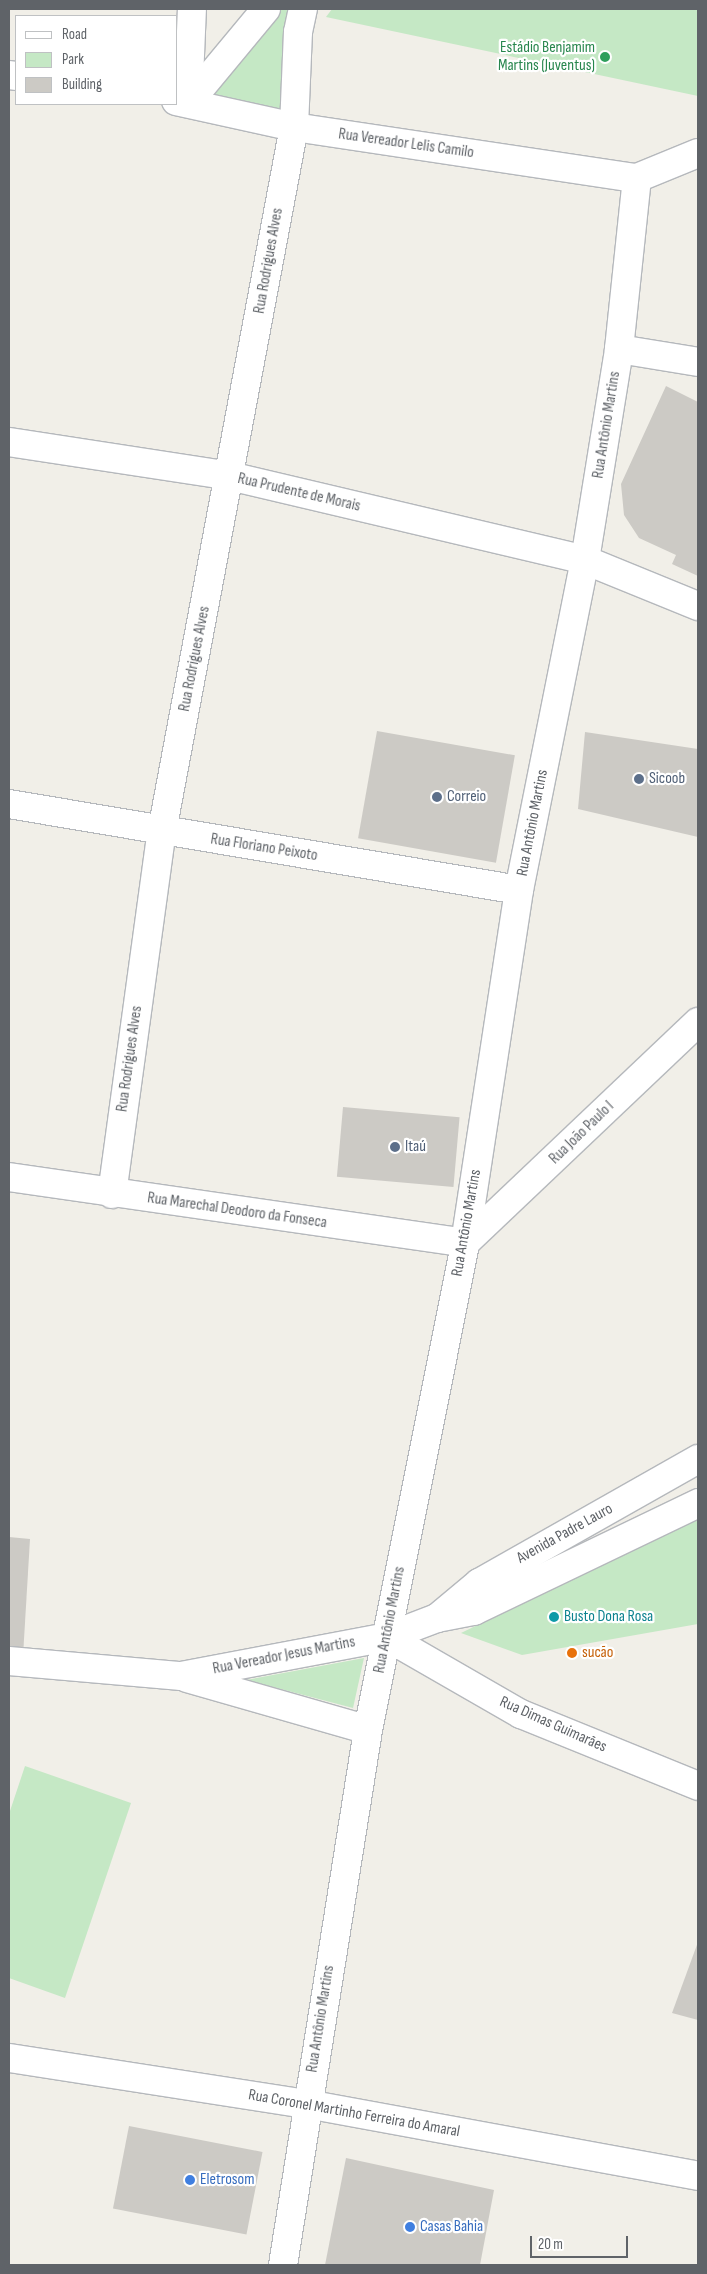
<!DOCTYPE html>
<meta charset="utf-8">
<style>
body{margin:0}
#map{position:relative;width:707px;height:2274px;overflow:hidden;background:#f1efe8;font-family:"Sofia Sans Condensed",sans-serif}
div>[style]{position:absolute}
.green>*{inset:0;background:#c5e8c5}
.building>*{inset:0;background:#cccac5;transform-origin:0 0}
.roads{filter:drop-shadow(1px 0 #b5b8bc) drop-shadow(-1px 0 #b5b8bc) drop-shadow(0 1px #b5b8bc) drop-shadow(0 -1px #b5b8bc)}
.minor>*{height:28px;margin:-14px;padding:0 14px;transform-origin:14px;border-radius:14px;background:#fff}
.tertiary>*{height:28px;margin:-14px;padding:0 14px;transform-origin:14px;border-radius:14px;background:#fff}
.secondary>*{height:28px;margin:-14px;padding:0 14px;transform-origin:14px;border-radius:14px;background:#fff}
.dots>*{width:14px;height:14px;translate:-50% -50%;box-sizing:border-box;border:2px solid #fff;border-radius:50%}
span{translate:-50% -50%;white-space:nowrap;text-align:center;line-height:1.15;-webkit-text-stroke:4.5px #fff;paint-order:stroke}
.leisure-label{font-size:16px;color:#27864d}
.right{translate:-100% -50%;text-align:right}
.street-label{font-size:16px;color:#5f6368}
.service-label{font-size:16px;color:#4e5e75}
.left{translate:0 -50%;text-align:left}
.culture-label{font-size:16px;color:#0d838f}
.food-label{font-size:16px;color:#c56008}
.shop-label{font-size:16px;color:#366cbe}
.frame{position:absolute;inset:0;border:10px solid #5f6368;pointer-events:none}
.legend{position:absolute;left:15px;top:15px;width:162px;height:90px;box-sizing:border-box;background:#fff;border:1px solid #bfc1c3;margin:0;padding:6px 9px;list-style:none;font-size:15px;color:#5f6368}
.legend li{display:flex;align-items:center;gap:10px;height:25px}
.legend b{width:25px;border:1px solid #bfc1c3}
.scale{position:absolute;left:530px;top:2236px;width:98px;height:22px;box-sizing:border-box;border:2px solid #5f6368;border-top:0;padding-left:6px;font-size:15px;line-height:18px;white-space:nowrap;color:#5f6368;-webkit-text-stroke:4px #fff;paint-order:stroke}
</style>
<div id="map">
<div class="green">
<i style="clip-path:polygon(272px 9px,298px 9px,291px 121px,197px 100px)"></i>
<i style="clip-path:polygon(332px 9px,698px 9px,698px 96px,326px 17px)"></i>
<i style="clip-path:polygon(698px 1518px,698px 1624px,522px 1655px,461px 1633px)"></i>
<i style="clip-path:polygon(364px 1658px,353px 1708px,246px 1680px)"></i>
<i style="clip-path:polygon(25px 1766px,131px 1803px,65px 1998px,9px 1978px,9px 1814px)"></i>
</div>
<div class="building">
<i style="clip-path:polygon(666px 386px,698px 402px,698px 576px,672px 564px,676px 555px,639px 538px,624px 515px,621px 484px)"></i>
<i style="left:377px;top:731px;width:140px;height:109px;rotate:10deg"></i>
<i style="clip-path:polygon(585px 732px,698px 749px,698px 837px,578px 809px)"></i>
<i style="left:343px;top:1107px;width:117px;height:70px;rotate:5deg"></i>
<i style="clip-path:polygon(9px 1537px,30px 1539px,23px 1656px,9px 1654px)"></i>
<i style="clip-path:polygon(698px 1942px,698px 2020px,672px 2013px)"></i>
<i style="left:129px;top:2126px;width:136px;height:84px;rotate:11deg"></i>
<i style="clip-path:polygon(346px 2158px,494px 2190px,480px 2265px,325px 2265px)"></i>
</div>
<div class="roads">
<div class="minor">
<i style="left:188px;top:103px;width:122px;rotate:-50.3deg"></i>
<i style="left:188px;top:103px;width:94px;rotate:-87.6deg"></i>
<i style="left:619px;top:349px;width:80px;rotate:9.3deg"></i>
<i style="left:9px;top:442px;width:224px;rotate:8.7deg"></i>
<i style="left:230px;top:476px;width:365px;rotate:13.3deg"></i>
<i style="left:585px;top:560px;width:122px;rotate:22.2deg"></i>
<i style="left:9px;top:804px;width:517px;rotate:9.57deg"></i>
<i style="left:9px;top:1177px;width:461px;rotate:8.2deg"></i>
<i style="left:465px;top:1243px;width:321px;rotate:-43.5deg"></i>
<i style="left:112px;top:1194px;width:366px;rotate:-82.2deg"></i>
<i style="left:162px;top:831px;width:716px;rotate:-79.38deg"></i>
<i style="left:294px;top:127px;width:95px;rotate:-87.6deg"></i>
<i style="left:298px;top:32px;width:24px;rotate:-78deg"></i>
</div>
<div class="tertiary">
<i style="left:9px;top:75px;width:7px;rotate:8deg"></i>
<i style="left:176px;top:101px;width:121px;rotate:12.4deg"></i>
<i style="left:294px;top:127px;width:347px;rotate:8.5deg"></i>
<i style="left:637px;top:178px;width:66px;rotate:-22.3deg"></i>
<i style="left:437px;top:1618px;width:55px;rotate:-39.8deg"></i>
<i style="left:479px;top:1583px;width:252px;rotate:-29.5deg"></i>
<i style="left:387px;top:1637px;width:53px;rotate:-20.8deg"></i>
<i style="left:437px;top:1618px;width:38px;rotate:-11deg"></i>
<i style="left:474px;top:1611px;width:249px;rotate:-25.7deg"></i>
<i style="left:283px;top:2265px;width:542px;rotate:-80.97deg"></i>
<i style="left:368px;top:1730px;width:497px;rotate:-78.7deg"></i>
<i style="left:465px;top:1243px;width:357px;rotate:-81.3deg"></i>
<i style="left:519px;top:890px;width:337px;rotate:-78.7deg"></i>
<i style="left:585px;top:560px;width:214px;rotate:-80.8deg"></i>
<i style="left:619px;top:349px;width:172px;rotate:-84deg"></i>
</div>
<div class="secondary">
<i style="left:9px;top:1661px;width:173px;rotate:5deg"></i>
<i style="left:181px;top:1676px;width:210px;rotate:-10.7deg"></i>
<i style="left:387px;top:1637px;width:155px;rotate:29.9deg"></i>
<i style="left:521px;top:1714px;width:191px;rotate:22.1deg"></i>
<i style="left:187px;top:1678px;width:188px;rotate:16deg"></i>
<i style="left:9px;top:2058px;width:302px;rotate:8.8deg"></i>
<i style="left:307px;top:2104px;width:398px;rotate:10.4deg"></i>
</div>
</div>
<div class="dots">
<i style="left:605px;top:57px;background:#2e9e5b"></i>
<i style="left:639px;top:779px;background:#5c6f8a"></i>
<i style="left:437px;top:797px;background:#5c6f8a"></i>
<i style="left:395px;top:1147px;background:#5c6f8a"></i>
<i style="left:554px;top:1617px;background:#0f9aa8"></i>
<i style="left:572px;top:1653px;background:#e8710a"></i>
<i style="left:190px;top:2180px;background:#3f7fe0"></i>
<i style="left:410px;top:2227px;background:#3f7fe0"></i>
</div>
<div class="leisure-label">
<span class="right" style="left:595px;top:57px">Estádio Benjamim<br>Martins (Juventus)</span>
</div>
<div class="street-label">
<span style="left:406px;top:144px;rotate:8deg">Rua Vereador Lelis Camilo</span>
<span style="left:269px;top:261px;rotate:-80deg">Rua Rodrigues Alves</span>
<span style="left:607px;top:425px;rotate:-81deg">Rua Antônio Martins</span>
<span style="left:299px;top:493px;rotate:13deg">Rua Prudente de Morais</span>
<span style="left:195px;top:659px;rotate:-79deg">Rua Rodrigues Alves</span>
<span style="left:533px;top:823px;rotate:-79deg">Rua Antônio Martins</span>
<span style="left:264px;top:848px;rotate:9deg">Rua Floriano Peixoto</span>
<span style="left:130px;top:1059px;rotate:-82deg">Rua Rodrigues Alves</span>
<span style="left:582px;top:1133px;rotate:-44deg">Rua João Paulo I</span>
<span style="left:237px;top:1211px;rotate:8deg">Rua Marechal Deodoro da Fonseca</span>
<span style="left:467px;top:1223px;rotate:-80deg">Rua Antônio Martins</span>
<span style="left:565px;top:1534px;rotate:-29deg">Avenida Padre Lauro</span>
<span style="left:390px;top:1620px;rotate:-79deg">Rua Antônio Martins</span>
<span style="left:284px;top:1656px;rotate:-11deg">Rua Vereador Jesus Martins</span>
<span style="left:553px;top:1725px;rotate:24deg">Rua Dimas Guimarães</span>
<span style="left:321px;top:2019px;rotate:-81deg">Rua Antônio Martins</span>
<span style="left:354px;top:2114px;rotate:10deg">Rua Coronel Martinho Ferreira do Amaral</span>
</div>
<div class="service-label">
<span class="left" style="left:649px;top:779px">Sicoob</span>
<span class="left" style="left:447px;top:797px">Correio</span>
<span class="left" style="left:405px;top:1147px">Itaú</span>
</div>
<div class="culture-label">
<span class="left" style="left:564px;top:1617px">Busto Dona Rosa</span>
</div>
<div class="food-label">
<span class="left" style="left:582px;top:1653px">sucão</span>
</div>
<div class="shop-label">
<span class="left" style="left:200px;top:2180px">Eletrosom</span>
<span class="left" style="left:420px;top:2227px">Casas Bahia</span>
</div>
<div class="frame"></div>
<ul class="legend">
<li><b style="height:6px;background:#fff"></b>Road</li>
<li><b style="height:14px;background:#c5e8c5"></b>Park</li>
<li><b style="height:14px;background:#cccac5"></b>Building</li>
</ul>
<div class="scale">20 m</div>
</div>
